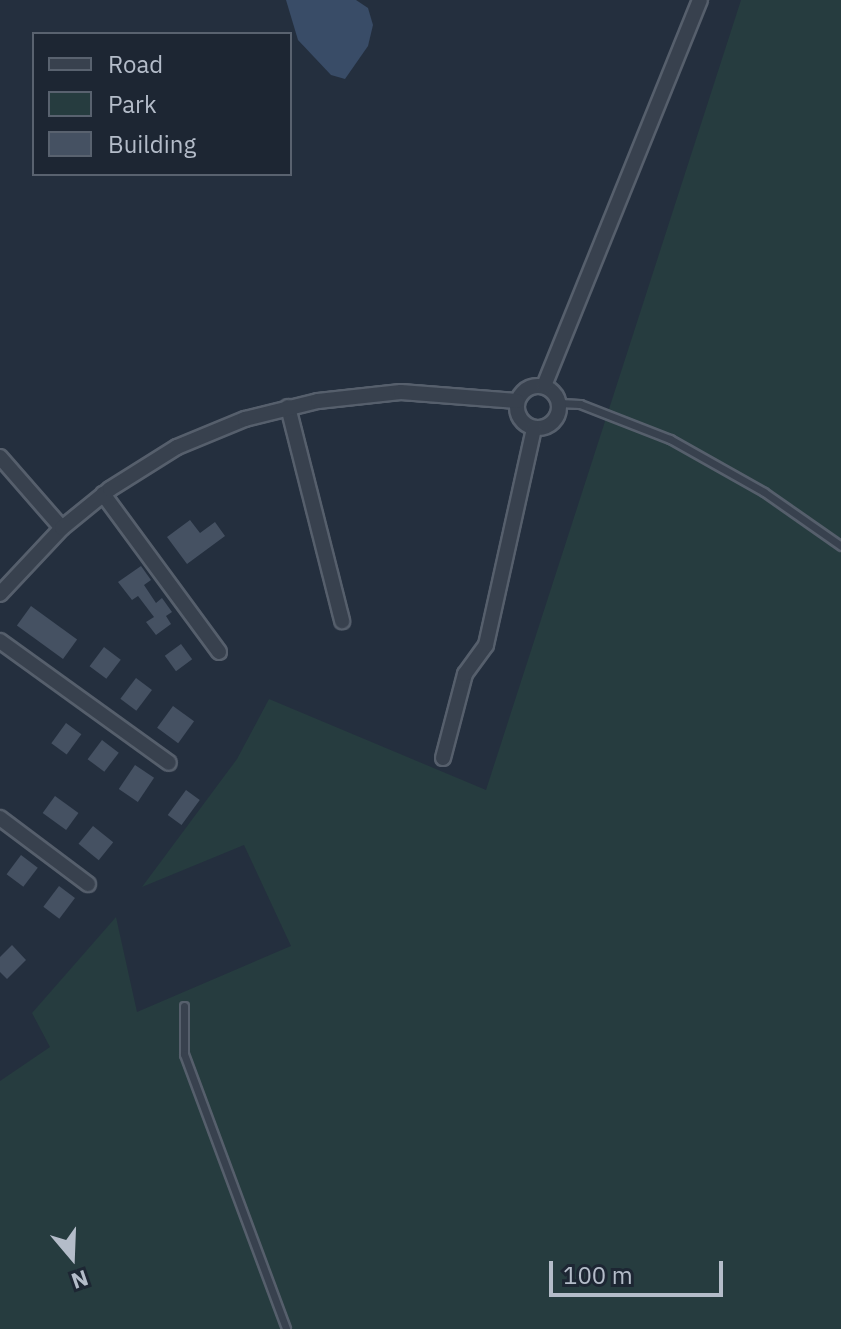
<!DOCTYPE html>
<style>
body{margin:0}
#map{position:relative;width:841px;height:1329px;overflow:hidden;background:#242f3e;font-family:"IBM Plex Sans",sans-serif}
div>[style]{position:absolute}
.green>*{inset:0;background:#263c3f}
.water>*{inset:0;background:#394c67}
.building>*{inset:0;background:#455162;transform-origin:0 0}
.roads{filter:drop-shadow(2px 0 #565f6c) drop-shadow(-2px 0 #565f6c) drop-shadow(0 2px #565f6c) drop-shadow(0 -2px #565f6c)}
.service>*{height:7px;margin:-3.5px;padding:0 3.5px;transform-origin:3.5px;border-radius:3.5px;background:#38414e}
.minor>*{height:14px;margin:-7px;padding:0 7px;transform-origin:7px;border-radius:7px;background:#38414e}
.minor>.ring{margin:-7px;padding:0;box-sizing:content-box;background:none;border:14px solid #38414e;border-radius:50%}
span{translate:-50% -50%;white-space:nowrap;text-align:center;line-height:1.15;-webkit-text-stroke:6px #1d2633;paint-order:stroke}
.legend{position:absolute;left:32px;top:32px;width:260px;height:144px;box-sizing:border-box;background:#1d2633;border:2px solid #59626f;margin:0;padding:10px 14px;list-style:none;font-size:24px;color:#b4bcc9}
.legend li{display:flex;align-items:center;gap:16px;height:40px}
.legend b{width:40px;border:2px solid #59626f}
.north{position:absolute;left:32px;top:1217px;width:80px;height:80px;-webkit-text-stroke:6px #1d2633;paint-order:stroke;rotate:161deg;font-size:22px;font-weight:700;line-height:32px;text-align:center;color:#b4bcc9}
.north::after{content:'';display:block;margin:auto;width:28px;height:36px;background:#b4bcc9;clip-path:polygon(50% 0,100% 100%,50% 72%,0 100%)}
.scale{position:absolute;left:549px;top:1261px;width:174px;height:36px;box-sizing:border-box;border:4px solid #b4bcc9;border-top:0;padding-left:10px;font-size:24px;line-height:28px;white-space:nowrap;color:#b4bcc9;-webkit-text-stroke:6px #1d2633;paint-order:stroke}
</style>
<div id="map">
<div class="green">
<i style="clip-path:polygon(741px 0,841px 0,841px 1329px,0 1329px,0 1081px,50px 1047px,32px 1013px,116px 917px,137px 1012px,291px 946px,244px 845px,142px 887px,237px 759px,269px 699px,486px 790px)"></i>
</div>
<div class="water">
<i style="clip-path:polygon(356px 0,368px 8px,373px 25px,368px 46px,345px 79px,331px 75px,298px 40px,286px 0)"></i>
</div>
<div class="building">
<i style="clip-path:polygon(190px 520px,200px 533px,215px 522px,225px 536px,187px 564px,167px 537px)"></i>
<i style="clip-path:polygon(141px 566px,151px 580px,144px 585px,156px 603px,162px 598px,172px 612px,166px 616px,171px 624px,156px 635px,146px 622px,154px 617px,138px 596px,132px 600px,118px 582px)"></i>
<i style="left:31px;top:606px;width:57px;height:24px;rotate:36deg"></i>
<i style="left:181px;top:644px;width:19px;height:20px;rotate:54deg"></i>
<i style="left:104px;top:647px;width:21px;height:24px;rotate:37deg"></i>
<i style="left:136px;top:678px;width:20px;height:26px;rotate:37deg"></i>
<i style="left:173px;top:706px;width:26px;height:27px;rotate:36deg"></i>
<i style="left:66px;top:723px;width:19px;height:25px;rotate:36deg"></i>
<i style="left:102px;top:740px;width:21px;height:24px;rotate:37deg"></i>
<i style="left:135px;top:765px;width:23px;height:29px;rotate:34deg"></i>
<i style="left:186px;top:790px;width:17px;height:31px;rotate:36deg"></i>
<i style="left:55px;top:796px;width:29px;height:21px;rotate:36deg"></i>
<i style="left:93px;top:826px;width:26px;height:23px;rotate:39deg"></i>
<i style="left:21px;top:855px;width:21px;height:24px;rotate:37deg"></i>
<i style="left:59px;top:886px;width:20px;height:26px;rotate:37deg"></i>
<i style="clip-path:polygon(12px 945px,26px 960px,7px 979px,0 972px,0 957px)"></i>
</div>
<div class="roads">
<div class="service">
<i style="left:559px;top:403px;width:21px;rotate:3deg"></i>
<i style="left:580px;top:404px;width:97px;rotate:21.3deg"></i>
<i style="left:670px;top:439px;width:108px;rotate:29.4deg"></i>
<i style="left:764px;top:492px;width:94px;rotate:35deg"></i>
<i style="left:184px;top:1006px;width:48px;rotate:90deg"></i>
<i style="left:184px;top:1054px;width:293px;rotate:69.6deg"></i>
</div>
<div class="minor">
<i class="ring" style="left:517px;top:386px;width:28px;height:28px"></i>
<i style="left:544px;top:386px;width:416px;rotate:-68deg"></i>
<i style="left:288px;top:407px;width:221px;rotate:75.8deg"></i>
<i style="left:0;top:457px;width:94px;rotate:48.9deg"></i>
<i style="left:103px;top:494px;width:196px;rotate:53.7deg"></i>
<i style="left:0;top:594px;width:91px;rotate:-46.8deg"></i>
<i style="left:62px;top:528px;width:62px;rotate:-39.1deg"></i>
<i style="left:110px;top:489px;width:79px;rotate:-32.1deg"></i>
<i style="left:177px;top:447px;width:74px;rotate:-22.4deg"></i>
<i style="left:245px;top:419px;width:75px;rotate:-13.9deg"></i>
<i style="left:318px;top:401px;width:83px;rotate:-6.2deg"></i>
<i style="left:401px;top:392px;width:116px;rotate:4.4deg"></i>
<i style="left:0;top:641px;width:208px;rotate:35.8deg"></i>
<i style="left:443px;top:758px;width:87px;rotate:-75.3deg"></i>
<i style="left:465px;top:674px;width:36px;rotate:-54deg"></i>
<i style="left:486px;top:645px;width:222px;rotate:-77.5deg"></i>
<i style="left:0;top:818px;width:110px;rotate:36.9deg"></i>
</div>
</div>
<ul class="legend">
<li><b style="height:10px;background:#38414e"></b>Road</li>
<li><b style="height:22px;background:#263c3f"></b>Park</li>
<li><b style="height:22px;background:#455162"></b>Building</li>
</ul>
<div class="north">N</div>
<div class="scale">100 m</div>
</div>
